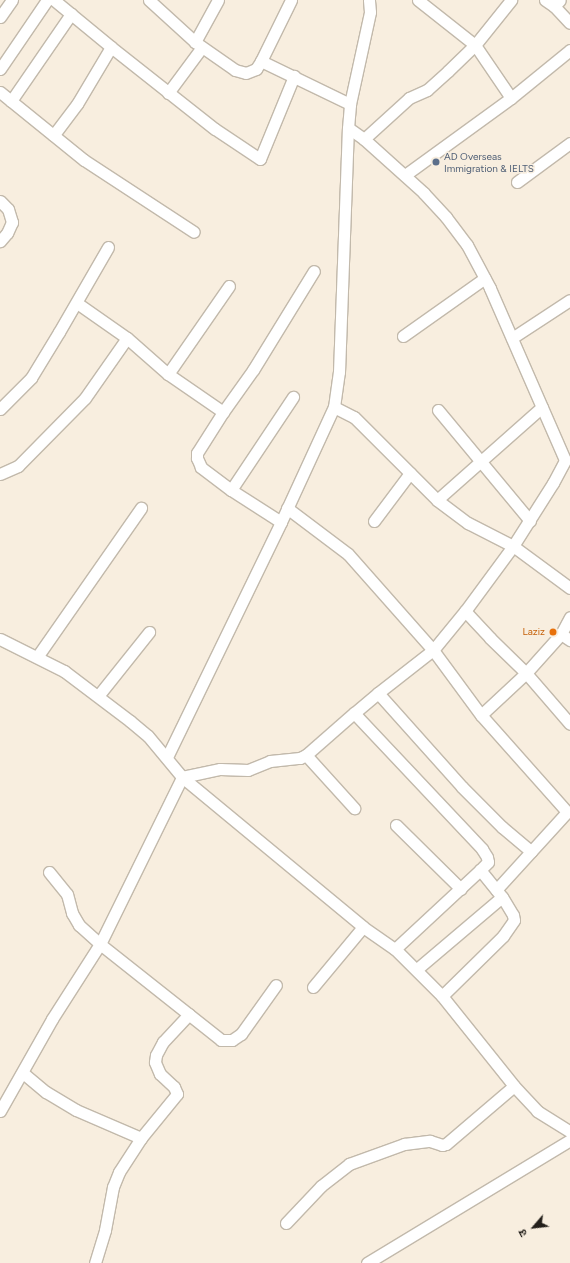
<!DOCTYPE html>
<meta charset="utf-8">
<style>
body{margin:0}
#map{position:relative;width:570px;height:1263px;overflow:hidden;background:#f8eedf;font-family:Figtree,"Noto Sans Devanagari",sans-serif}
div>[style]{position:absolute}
.roads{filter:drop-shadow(1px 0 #c2b9ab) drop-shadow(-1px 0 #c2b9ab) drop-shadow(0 1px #c2b9ab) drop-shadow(0 -1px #c2b9ab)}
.street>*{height:11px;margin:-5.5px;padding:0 5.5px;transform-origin:5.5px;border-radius:5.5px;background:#fff}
.dots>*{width:11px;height:11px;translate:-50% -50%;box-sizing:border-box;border:2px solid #f8eedf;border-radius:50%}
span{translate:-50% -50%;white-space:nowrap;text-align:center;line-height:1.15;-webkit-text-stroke:3px #f8eedf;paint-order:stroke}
.service-label{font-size:10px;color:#4e5e75}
.left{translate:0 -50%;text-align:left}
.food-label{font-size:10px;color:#c56008}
.right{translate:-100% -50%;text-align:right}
.north{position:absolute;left:514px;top:1207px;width:40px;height:40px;-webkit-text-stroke:3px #f8eedf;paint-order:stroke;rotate:242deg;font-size:11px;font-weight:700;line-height:16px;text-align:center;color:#231f1a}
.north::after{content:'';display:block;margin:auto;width:14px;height:18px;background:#231f1a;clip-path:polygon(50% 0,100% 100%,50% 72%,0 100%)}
</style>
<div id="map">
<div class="roads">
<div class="street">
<i style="left:54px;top:0;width:74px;rotate:39.5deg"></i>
<i style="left:111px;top:47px;width:66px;rotate:120.8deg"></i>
<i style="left:77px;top:104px;width:39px;rotate:127deg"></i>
<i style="left:149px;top:0;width:62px;rotate:42.4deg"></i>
<i style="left:218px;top:0;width:48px;rotate:118.7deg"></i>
<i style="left:195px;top:42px;width:49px;rotate:35deg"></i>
<i style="left:235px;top:70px;width:11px;rotate:15deg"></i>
<i style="left:246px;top:73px;width:11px;rotate:-22deg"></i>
<i style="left:256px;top:69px;width:9px;rotate:-58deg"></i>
<i style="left:261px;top:61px;width:99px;rotate:25.8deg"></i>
<i style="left:418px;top:0;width:73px;rotate:38.3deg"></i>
<i style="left:475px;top:45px;width:64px;rotate:55.8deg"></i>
<i style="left:545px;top:0;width:11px;rotate:34deg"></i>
<i style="left:554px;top:6px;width:8px;rotate:-45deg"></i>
<i style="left:554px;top:6px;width:23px;rotate:47deg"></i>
<i style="left:0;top:17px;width:21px;rotate:-55deg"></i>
<i style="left:111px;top:47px;width:132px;rotate:38.3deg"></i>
<i style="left:215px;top:129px;width:54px;rotate:33.7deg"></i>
<i style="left:260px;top:159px;width:90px;rotate:-67.7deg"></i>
<i style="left:261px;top:61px;width:68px;rotate:-63.8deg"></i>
<i style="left:0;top:69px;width:83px;rotate:-55.7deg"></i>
<i style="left:0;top:92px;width:108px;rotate:39deg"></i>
<i style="left:84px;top:160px;width:131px;rotate:33.2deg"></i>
<i style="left:168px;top:93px;width:57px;rotate:-53.5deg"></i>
<i style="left:11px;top:101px;width:106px;rotate:-55.4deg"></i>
<i style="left:364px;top:139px;width:61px;rotate:-42.3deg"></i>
<i style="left:409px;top:98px;width:20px;rotate:-24deg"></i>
<i style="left:427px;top:90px;width:28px;rotate:-42deg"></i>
<i style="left:448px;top:71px;width:37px;rotate:-44deg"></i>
<i style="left:475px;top:45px;width:58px;rotate:-51.3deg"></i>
<i style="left:405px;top:175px;width:131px;rotate:-36deg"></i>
<i style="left:511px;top:98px;width:76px;rotate:-39.1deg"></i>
<i style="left:517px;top:182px;width:66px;rotate:-36.3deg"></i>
<i style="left:0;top:201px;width:11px;rotate:45deg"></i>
<i style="left:8px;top:209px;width:14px;rotate:73deg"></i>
<i style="left:12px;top:222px;width:12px;rotate:114deg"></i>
<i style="left:7px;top:233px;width:11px;rotate:131deg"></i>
<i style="left:77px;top:303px;width:61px;rotate:35deg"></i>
<i style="left:127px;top:338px;width:55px;rotate:41.3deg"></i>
<i style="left:168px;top:374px;width:67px;rotate:34.6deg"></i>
<i style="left:403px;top:336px;width:100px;rotate:-35.3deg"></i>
<i style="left:512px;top:338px;width:69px;rotate:-33.2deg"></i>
<i style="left:168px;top:374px;width:107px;rotate:-55.3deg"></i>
<i style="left:334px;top:407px;width:22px;rotate:27deg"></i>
<i style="left:354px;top:417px;width:117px;rotate:45deg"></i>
<i style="left:437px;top:500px;width:39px;rotate:37deg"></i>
<i style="left:468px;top:523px;width:51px;rotate:27.1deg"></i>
<i style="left:513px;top:546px;width:75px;rotate:-57.6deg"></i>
<i style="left:553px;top:483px;width:26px;rotate:-62deg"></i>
<i style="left:565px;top:460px;width:188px;rotate:-113.6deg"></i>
<i style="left:490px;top:288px;width:49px;rotate:-118.1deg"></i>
<i style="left:467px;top:245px;width:35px;rotate:-127deg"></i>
<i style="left:446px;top:217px;width:33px;rotate:-133deg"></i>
<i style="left:424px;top:193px;width:81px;rotate:-138deg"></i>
<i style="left:364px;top:139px;width:19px;rotate:-145deg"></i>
<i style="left:0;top:409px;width:44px;rotate:-45deg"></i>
<i style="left:31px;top:378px;width:54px;rotate:-58.7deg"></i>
<i style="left:59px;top:332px;width:98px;rotate:-60deg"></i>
<i style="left:438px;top:410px;width:144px;rotate:50.3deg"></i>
<i style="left:0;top:474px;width:20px;rotate:-24deg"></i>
<i style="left:18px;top:466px;width:95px;rotate:-45.4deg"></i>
<i style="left:85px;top:398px;width:73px;rotate:-55deg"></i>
<i style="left:231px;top:490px;width:112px;rotate:-56.3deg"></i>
<i style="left:437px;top:500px;width:140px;rotate:-41.5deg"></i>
<i style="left:287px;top:508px;width:76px;rotate:37deg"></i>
<i style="left:348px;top:554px;width:128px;rotate:48.5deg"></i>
<i style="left:433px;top:650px;width:70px;rotate:142deg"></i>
<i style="left:378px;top:693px;width:126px;rotate:48.2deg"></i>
<i style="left:462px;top:787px;width:57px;rotate:45deg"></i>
<i style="left:502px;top:827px;width:38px;rotate:40deg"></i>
<i style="left:374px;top:521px;width:60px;rotate:-53.1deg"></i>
<i style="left:281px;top:522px;width:59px;rotate:-147.4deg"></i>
<i style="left:231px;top:490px;width:38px;rotate:-143deg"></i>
<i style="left:201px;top:467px;width:10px;rotate:-114deg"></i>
<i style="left:197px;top:458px;width:5px;rotate:-90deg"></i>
<i style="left:197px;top:453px;width:49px;rotate:-57.6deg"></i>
<i style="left:223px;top:412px;width:52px;rotate:-54.5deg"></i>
<i style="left:253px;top:370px;width:116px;rotate:-58.4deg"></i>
<i style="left:570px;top:588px;width:71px;rotate:-143.6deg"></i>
<i style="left:513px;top:546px;width:81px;rotate:126.4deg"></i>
<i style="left:465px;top:611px;width:37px;rotate:47deg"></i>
<i style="left:490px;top:638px;width:50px;rotate:44.2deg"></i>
<i style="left:526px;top:673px;width:67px;rotate:49.2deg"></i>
<i style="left:465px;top:611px;width:50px;rotate:129.4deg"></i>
<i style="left:433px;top:650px;width:81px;rotate:53.6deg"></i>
<i style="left:481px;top:715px;width:130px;rotate:48.4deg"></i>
<i style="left:567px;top:812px;width:105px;rotate:132.3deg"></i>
<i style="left:561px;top:634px;width:11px;rotate:34deg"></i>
<i style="left:0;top:639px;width:72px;rotate:26.6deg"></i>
<i style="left:64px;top:671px;width:83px;rotate:37.1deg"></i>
<i style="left:130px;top:721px;width:23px;rotate:40deg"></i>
<i style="left:148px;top:736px;width:53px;rotate:50.3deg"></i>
<i style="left:182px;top:777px;width:235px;rotate:39.6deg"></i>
<i style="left:363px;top:927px;width:39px;rotate:35deg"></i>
<i style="left:395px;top:949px;width:66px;rotate:45deg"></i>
<i style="left:442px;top:996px;width:115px;rotate:51.3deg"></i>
<i style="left:514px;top:1086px;width:34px;rotate:47deg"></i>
<i style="left:537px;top:1111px;width:39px;rotate:32deg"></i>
<i style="left:37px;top:657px;width:182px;rotate:-55.1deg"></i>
<i style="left:378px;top:693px;width:31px;rotate:140deg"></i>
<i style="left:354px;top:713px;width:187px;rotate:46.7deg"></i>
<i style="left:482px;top:849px;width:9px;rotate:58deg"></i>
<i style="left:487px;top:857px;width:5px;rotate:79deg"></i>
<i style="left:488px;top:862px;width:11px;rotate:135deg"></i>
<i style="left:480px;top:870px;width:116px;rotate:137.1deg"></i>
<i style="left:98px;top:696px;width:82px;rotate:-51.4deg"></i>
<i style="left:481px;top:715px;width:62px;rotate:-43deg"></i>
<i style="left:526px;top:673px;width:52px;rotate:-48.1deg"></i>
<i style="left:561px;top:634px;width:19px;rotate:-62deg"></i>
<i style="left:306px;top:755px;width:72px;rotate:47.8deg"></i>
<i style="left:167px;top:757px;width:261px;rotate:-64.1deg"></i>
<i style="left:281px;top:522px;width:127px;rotate:-65.3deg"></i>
<i style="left:334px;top:407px;width:35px;rotate:-82deg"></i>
<i style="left:339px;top:372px;width:244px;rotate:-87.9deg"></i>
<i style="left:348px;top:128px;width:24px;rotate:-85deg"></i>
<i style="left:350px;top:104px;width:94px;rotate:-77.7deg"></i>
<i style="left:370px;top:12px;width:12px;rotate:-95deg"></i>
<i style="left:396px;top:825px;width:91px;rotate:44.6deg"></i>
<i style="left:49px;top:872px;width:28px;rotate:51deg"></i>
<i style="left:67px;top:894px;width:20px;rotate:75deg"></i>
<i style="left:72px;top:913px;width:14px;rotate:60deg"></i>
<i style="left:79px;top:925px;width:28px;rotate:42deg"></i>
<i style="left:100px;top:944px;width:154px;rotate:38.4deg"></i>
<i style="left:221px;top:1040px;width:11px"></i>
<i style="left:232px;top:1040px;width:11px;rotate:-34deg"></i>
<i style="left:241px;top:1034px;width:60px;rotate:-54.5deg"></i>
<i style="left:417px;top:969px;width:111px;rotate:-40.3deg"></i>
<i style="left:313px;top:987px;width:78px;rotate:-50.2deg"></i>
<i style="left:442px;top:996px;width:86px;rotate:-44.5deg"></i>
<i style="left:503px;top:936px;width:19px;rotate:-55deg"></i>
<i style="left:514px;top:920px;width:5px;rotate:-101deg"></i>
<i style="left:513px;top:915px;width:21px;rotate:-121deg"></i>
<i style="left:502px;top:897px;width:35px;rotate:-129deg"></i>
<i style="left:23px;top:1073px;width:30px;rotate:40deg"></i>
<i style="left:46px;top:1092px;width:35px;rotate:31deg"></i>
<i style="left:76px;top:1110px;width:71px;rotate:23.3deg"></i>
<i style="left:0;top:1111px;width:106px;rotate:-60.5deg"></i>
<i style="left:52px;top:1019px;width:89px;rotate:-57.4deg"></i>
<i style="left:100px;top:944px;width:186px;rotate:-63.8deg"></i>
<i style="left:182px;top:777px;width:39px;rotate:-12deg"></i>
<i style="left:220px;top:769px;width:28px;rotate:2deg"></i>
<i style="left:248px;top:770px;width:24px;rotate:-22deg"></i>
<i style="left:270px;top:761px;width:30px;rotate:-6deg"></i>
<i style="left:300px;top:758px;width:7px;rotate:-27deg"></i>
<i style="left:306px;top:755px;width:64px;rotate:-41.2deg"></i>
<i style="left:286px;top:1223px;width:51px;rotate:-46.6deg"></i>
<i style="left:321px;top:1186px;width:36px;rotate:-38deg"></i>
<i style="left:349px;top:1164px;width:59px;rotate:-20deg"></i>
<i style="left:404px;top:1144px;width:26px;rotate:-7deg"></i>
<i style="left:430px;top:1141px;width:13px;rotate:18deg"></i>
<i style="left:442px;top:1145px;width:4px;rotate:-14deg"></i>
<i style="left:446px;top:1144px;width:89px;rotate:-40.5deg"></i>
<i style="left:95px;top:1263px;width:34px;rotate:-73deg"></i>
<i style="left:105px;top:1230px;width:44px;rotate:-79.5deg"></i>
<i style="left:113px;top:1187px;width:16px;rotate:-68deg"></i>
<i style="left:119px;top:1172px;width:40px;rotate:-57.1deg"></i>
<i style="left:141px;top:1138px;width:57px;rotate:-50.7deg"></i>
<i style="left:177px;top:1094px;width:8px;rotate:-113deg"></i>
<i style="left:174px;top:1087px;width:19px;rotate:-137deg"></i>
<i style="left:160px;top:1074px;width:13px;rotate:-113deg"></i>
<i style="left:155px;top:1062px;width:7px;rotate:-82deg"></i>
<i style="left:156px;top:1055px;width:15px;rotate:-62deg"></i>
<i style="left:163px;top:1042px;width:38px;rotate:-47deg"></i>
<i style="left:367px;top:1263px;width:237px;rotate:-31.2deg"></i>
</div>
</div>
<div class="dots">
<i style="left:436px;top:162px;background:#5c6f8a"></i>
<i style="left:553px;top:632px;background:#e8710a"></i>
</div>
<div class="service-label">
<span class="left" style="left:444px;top:162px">AD Overseas<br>Immigration &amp; IELTS</span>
</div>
<div class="food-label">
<span class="right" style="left:545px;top:632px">Laziz</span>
</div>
<div class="north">उ</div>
</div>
